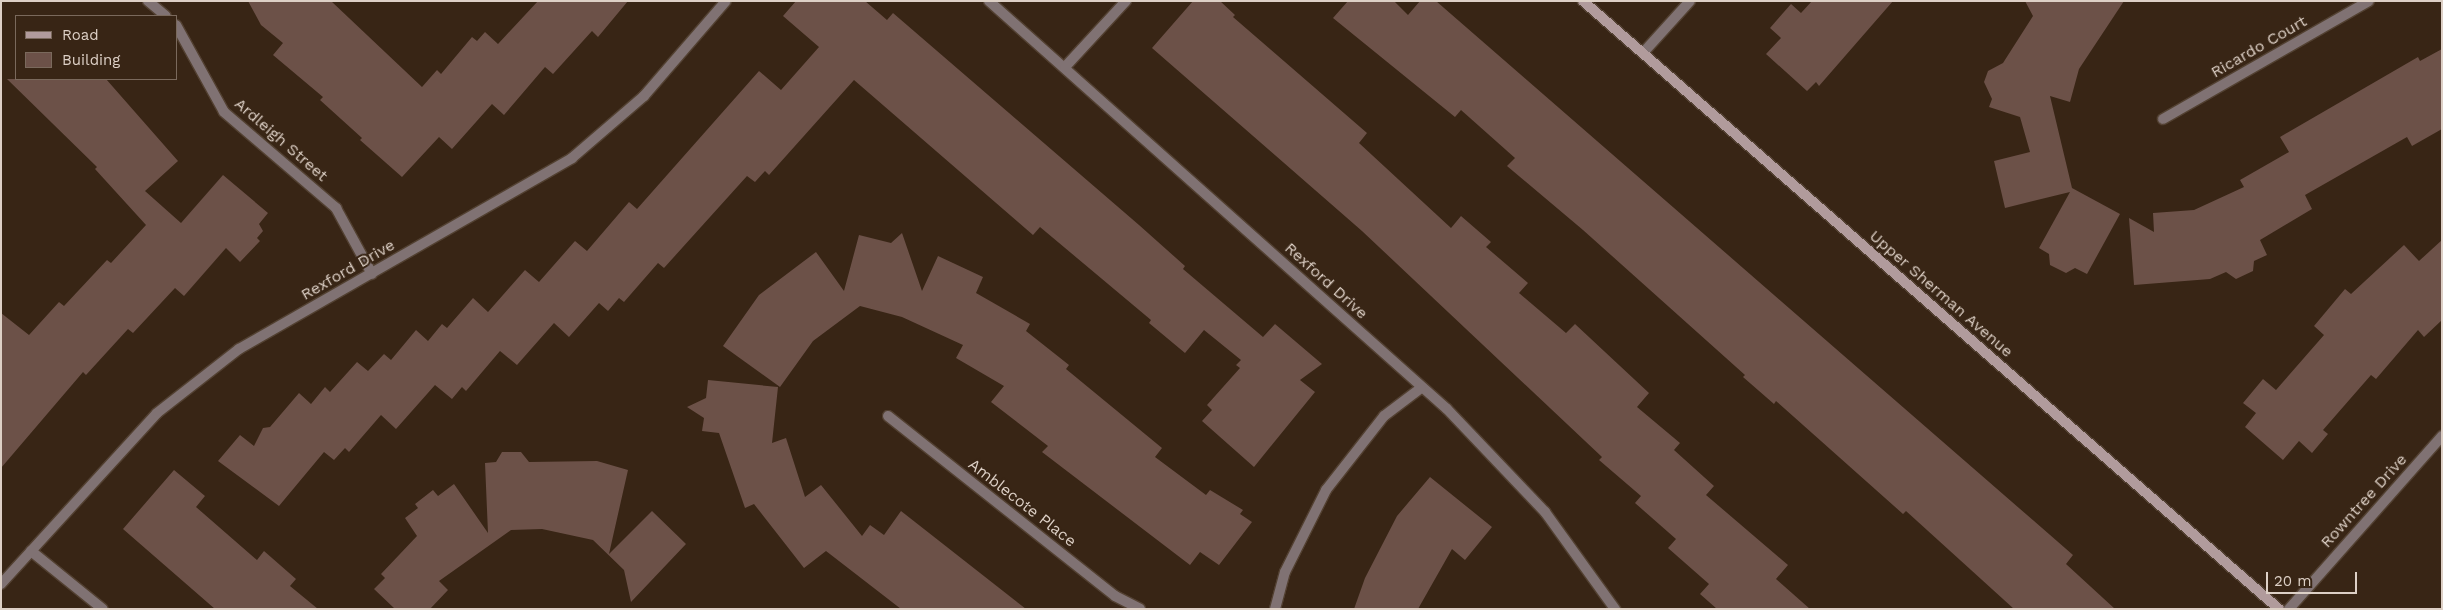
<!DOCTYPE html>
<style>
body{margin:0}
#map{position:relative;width:2443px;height:610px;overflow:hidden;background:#382515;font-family:"Work Sans",sans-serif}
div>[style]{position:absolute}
.building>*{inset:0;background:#6c5148}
.roads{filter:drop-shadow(1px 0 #524031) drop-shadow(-1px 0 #524031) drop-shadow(0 1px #524031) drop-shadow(0 -1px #524031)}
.street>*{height:10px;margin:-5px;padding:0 5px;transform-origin:5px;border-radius:5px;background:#807273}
.secondary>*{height:10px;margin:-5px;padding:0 5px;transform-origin:5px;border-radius:5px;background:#b19b9c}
span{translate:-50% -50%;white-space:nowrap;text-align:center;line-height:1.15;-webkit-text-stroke:4px #382515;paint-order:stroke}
.street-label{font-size:16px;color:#ddd0c6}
.frame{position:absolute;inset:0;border:2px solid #ddd0c6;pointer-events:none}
.legend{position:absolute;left:15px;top:15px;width:162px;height:65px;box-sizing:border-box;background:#382515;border:1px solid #7a695c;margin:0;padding:6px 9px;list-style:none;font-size:15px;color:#ddd0c6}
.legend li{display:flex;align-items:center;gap:10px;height:25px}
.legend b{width:25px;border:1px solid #7a695c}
.scale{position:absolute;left:2266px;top:572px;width:91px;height:22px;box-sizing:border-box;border:2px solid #ddd0c6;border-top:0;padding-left:6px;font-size:15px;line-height:18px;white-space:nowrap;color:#ddd0c6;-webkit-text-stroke:4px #382515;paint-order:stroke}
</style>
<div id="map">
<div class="building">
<i style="clip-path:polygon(248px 1px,331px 1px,422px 87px,437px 70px,441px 74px,472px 37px,477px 41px,485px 32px,498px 44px,538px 1px,628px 1px,598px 37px,592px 31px,553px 74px,545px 67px,504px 115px,492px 104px,452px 149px,439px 137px,402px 177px,360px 140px,362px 138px,320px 100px,323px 97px,273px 55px,283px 43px,261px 25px)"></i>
<i style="clip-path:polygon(796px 1px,865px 1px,887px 20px,893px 13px,1139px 225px,1185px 266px,1183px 269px,1263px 337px,1275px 324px,1322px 364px,1300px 380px,1315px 392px,1254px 467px,1202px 421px,1212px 410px,1207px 405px,1240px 368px,1236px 365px,1241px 360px,1204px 330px,1185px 353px,1149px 323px,1151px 320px,1040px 227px,1033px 235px,854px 80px,769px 175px,765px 171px,755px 182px,747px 176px,664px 268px,658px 263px,624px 302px,619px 298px,608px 311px,599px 303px,569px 337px,554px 323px,517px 365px,500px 351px,466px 391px,462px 387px,452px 399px,435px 385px,396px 429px,381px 415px,349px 452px,345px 448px,334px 460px,324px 452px,279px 506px,218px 461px,240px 435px,254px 446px,263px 428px,270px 427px,299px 393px,311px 404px,325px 387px,330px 392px,357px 362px,368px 371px,384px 354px,391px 360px,416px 330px,428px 341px,442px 324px,447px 328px,473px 298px,488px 312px,525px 270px,539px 282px,575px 241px,587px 251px,629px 202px,637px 209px,759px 71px,781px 90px,819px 47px,783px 16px)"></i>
<i style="clip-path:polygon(1193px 1px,1220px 1px,1235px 15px,1233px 17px,1367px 133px,1359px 143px,1451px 228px,1461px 216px,1491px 242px,1486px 247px,1528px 283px,1519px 293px,1566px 333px,1575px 324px,1649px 393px,1637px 407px,1680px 443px,1674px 450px,1714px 486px,1706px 495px,1788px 565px,1776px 579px,1810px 609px,1717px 609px,1700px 594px,1709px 584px,1668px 548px,1676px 539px,1635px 503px,1641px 496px,1599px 460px,1602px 457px,1362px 231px,1152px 48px)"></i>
<i style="clip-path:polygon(1348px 1px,1394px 1px,1408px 15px,1420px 1px,1436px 1px,2073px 555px,2066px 564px,2115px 609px,2014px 609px,1906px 511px,1903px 514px,1776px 401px,1774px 404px,1743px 377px,1745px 375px,1583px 230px,1507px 166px,1515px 158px,1461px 110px,1455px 117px,1333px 18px)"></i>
<i style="clip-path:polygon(1812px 1px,1893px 1px,1819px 86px,1816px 82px,1807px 91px,1766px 54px,1781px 38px,1770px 28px,1791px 4px,1801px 13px)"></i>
<i style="clip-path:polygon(2025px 1px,2124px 1px,2079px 69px,2070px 102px,2050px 96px,2072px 188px,2120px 214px,2087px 274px,2075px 268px,2066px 273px,2050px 265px,2049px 254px,2039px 248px,2070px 192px,2005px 208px,1994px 161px,2030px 152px,2020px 117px,1989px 107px,1992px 99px,1984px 82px,1988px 71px,2003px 63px,2033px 16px)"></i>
<i style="clip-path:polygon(2442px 49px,2442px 129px,2412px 146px,2407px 137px,2305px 195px,2312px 209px,2260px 240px,2267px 255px,2254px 261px,2253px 271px,2236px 279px,2226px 272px,2210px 279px,2134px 285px,2129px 218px,2154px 232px,2153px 213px,2194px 210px,2244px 187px,2240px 180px,2289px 152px,2280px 137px,2418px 57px,2420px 61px)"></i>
<i style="clip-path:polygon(7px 79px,106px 79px,178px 161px,145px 191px,181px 223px,223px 175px,268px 213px,259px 224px,263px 231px,257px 238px,260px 241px,240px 262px,226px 248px,184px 296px,175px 288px,133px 333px,128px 329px,86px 375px,83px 372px,1px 468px,1px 313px,29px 335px,59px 302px,64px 306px,107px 260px,111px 263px,146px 225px,95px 169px,97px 167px)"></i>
<i style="clip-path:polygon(902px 233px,922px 291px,938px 256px,983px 277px,976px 293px,1030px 324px,1026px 331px,1069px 365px,1066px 369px,1162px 448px,1155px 457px,1206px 495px,1210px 490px,1243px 510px,1240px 514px,1252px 522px,1219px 565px,1200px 552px,1190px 565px,1042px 452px,1048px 446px,991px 402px,1004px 386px,956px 358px,963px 345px,902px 317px,860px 306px,813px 341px,780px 387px,723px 346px,759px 295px,816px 252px,844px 291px,859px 235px,891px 243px)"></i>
<i style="clip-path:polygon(2442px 240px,2442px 320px,2424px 337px,2418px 330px,2376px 379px,2371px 375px,2323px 430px,2328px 434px,2312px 453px,2299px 441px,2283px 460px,2245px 427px,2256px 413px,2243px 403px,2263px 379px,2276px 390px,2324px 335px,2314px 326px,2345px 289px,2351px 294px,2404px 245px,2419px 261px)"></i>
<i style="clip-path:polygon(708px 380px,778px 387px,772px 443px,786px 438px,805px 497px,821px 485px,862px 536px,870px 525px,884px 535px,901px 511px,1026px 609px,901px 609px,826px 551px,804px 568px,754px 504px,745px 508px,719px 433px,702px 431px,704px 418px,687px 407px,706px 398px)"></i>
<i style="clip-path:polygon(502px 452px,521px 452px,529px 462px,597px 461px,628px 470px,609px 554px,652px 511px,686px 544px,631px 602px,624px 570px,593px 540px,542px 529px,511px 530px,439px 581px,448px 590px,430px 609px,395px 609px,374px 589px,385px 578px,381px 574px,417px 536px,405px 518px,418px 508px,415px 504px,433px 490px,438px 496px,454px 484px,488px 533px,485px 463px,496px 462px)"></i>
<i style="clip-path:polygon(174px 470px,205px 496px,196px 507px,257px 560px,264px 551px,296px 579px,290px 586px,318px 609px,215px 609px,123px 529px)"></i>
<i style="clip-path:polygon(1430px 477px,1492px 527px,1465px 560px,1452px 549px,1418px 609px,1354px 609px,1365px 578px,1397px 516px)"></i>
</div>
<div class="roads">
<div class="street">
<i style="left:148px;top:1px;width:23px;rotate:40deg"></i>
<i style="left:989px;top:1px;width:613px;rotate:41.7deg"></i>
<i style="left:1447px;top:409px;width:142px;rotate:46.4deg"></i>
<i style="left:1545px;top:512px;width:120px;rotate:54.2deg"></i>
<i style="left:176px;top:25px;width:99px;rotate:61.1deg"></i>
<i style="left:224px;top:112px;width:148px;rotate:40.6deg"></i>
<i style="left:336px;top:208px;width:75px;rotate:61.4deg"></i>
<i style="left:1643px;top:53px;width:70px;rotate:-47.9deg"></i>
<i style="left:1065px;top:67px;width:90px;rotate:-47.3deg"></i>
<i style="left:2163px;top:119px;width:237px;rotate:-29.8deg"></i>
<i style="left:888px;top:416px;width:290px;rotate:38.4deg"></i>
<i style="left:1115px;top:596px;width:28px;rotate:27deg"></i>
<i style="left:31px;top:551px;width:92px;rotate:38.9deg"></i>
<i style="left:1px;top:584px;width:231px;rotate:-47.6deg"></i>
<i style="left:157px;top:413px;width:104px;rotate:-38deg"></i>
<i style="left:239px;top:349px;width:384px;rotate:-29.8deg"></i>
<i style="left:572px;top:158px;width:95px;rotate:-40.7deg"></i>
<i style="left:644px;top:96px;width:125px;rotate:-49.2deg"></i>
<i style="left:1275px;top:609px;width:38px;rotate:-75deg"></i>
<i style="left:1285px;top:572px;width:92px;rotate:-63.4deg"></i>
<i style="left:1326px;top:490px;width:94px;rotate:-51.9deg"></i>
<i style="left:1384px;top:416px;width:46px;rotate:-37.1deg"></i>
<i style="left:2289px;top:609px;width:231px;rotate:-48.5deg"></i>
</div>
<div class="secondary">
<i style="left:1583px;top:1px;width:924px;rotate:41.14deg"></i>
</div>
</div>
<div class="street-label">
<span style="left:2259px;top:47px;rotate:-30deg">Ricardo Court</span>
<span style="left:281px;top:140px;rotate:41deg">Ardleigh Street</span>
<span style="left:348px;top:270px;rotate:-30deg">Rexford Drive</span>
<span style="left:1326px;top:281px;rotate:42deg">Rexford Drive</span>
<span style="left:1941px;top:294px;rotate:41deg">Upper Sherman Avenue</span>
<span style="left:2364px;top:501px;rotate:-48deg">Rowntree Drive</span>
<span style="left:1022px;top:503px;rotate:38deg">Amblecote Place</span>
</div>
<div class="frame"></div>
<ul class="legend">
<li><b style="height:6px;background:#b19b9c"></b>Road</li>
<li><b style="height:14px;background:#6c5148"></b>Building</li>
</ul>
<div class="scale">20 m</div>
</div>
